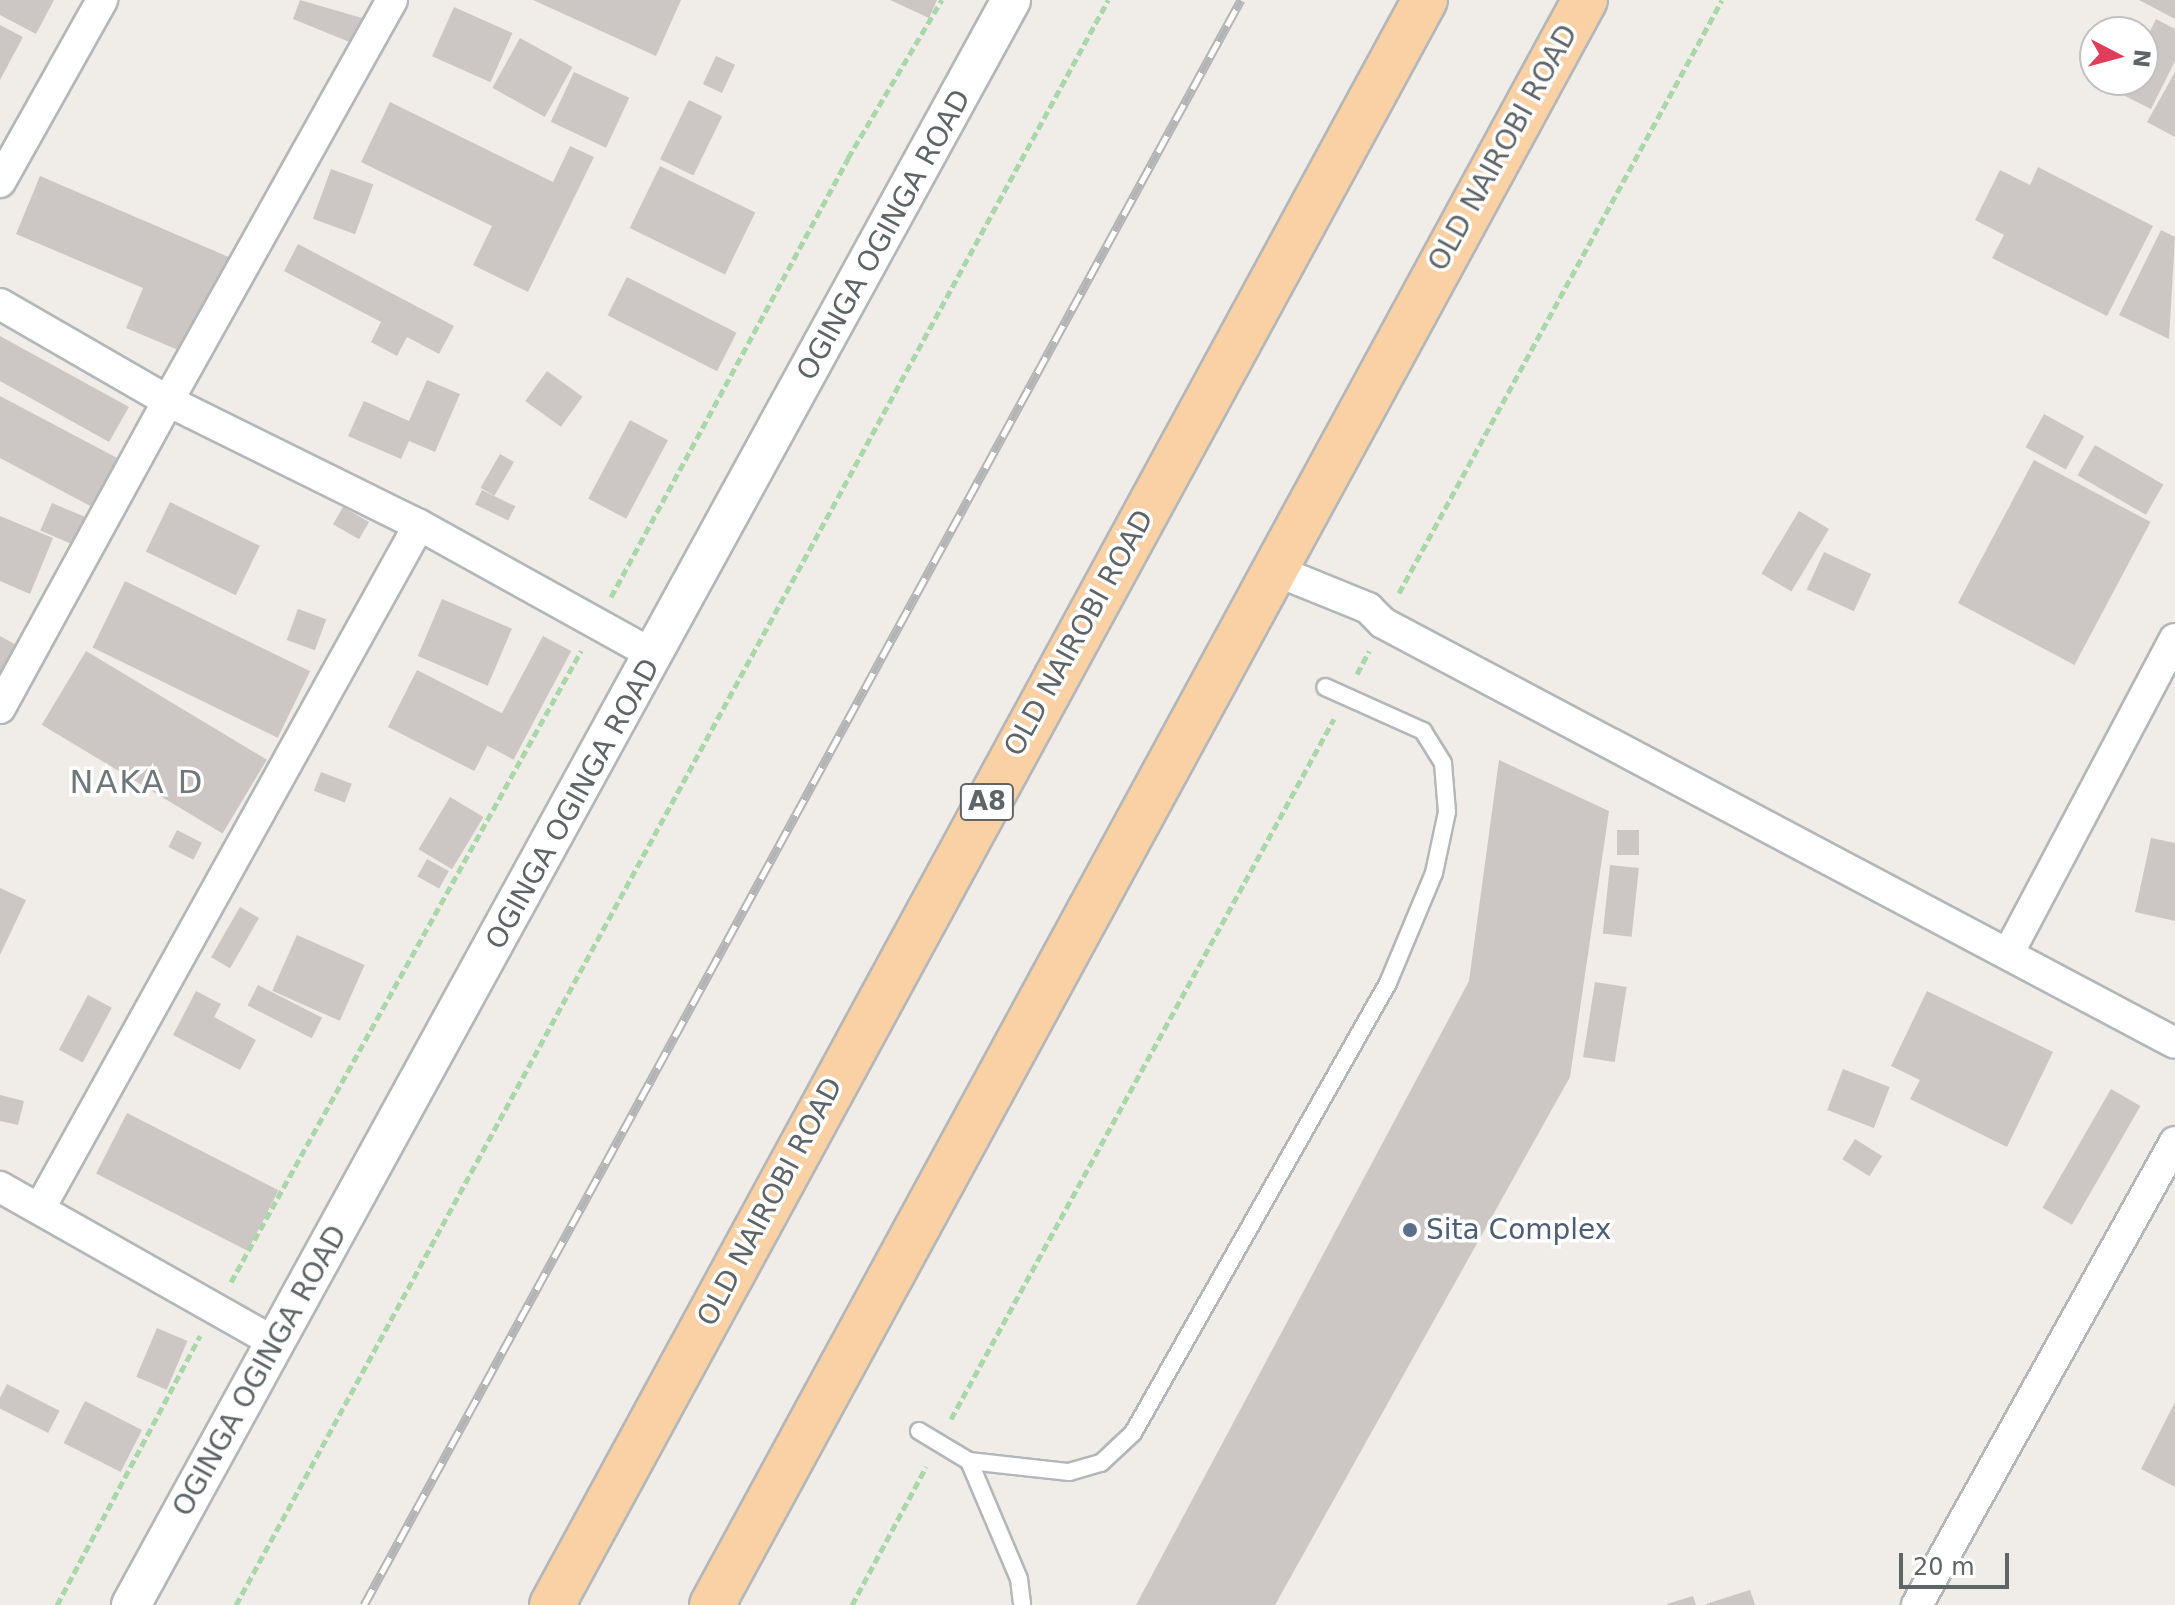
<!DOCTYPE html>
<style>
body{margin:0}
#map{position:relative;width:2175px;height:1605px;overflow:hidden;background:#f0ece8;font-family:"DejaVu Sans",sans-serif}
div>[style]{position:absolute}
.building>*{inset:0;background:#ccc7c4;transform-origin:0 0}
.path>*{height:5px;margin-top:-2.5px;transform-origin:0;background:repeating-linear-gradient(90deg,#a9d7a9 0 8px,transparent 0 12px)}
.roads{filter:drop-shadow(2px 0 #b3b7b9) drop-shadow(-2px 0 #b3b7b9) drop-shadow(0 2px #b3b7b9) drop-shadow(0 -2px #b3b7b9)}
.service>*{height:16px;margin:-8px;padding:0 8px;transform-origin:8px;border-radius:8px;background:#fff}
.minor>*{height:30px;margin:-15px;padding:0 15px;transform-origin:15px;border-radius:15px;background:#fff}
.tertiary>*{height:38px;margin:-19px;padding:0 19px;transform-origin:19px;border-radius:19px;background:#fff}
.trunk>*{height:44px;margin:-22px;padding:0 22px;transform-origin:22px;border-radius:22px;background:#fad1a4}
.rail>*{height:9px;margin-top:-4.5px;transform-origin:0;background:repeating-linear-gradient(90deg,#fff 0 18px,#b3b4b5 0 36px);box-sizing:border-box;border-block:2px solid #b3b4b5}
.dots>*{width:22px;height:22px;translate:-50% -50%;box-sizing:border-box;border:4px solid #fff;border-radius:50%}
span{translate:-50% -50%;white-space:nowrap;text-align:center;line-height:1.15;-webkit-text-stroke:7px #fff;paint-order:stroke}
.shield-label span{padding:2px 6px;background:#fff;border:2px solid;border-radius:6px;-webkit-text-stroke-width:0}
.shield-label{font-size:26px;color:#5f6567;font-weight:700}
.street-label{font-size:28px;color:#5f6567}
.service-label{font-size:28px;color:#4e5e75}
.left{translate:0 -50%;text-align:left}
.quarter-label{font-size:32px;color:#707779;letter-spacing:2px}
.north{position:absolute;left:2079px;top:16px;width:80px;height:80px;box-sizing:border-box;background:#fff;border:2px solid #bfc1c2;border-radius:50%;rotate:96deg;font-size:22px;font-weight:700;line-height:32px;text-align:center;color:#5f6567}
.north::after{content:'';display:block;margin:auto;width:28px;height:36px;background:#e23c5b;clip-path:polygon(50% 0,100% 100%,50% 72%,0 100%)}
.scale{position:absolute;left:1899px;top:1553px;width:110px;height:36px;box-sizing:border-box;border:4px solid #5f6567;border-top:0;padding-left:10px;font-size:24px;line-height:28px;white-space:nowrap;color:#5f6567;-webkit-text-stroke:6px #fff;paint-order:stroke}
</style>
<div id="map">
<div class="building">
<i style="clip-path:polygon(0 0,54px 0,36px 34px,0 15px)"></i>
<i style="clip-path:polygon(300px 0,362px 18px,352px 43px,293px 19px)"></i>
<i style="clip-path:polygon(533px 0,681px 0,656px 56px)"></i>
<i style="clip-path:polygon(890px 0,937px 0,929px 18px)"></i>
<i style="clip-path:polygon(2139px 0,2175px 0,2175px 19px)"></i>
<i style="left:454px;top:7px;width:64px;height:54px;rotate:24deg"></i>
<i style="clip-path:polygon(2156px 19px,2175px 29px,2175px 61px,2151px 109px,2119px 93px,2126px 80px,2143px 80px,2143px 45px)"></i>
<i style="clip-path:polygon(0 25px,23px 37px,0 80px)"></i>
<i style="left:520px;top:38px;width:60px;height:57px;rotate:29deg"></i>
<i style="left:716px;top:56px;width:21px;height:31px;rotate:25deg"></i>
<i style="left:574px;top:72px;width:61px;height:55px;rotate:25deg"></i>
<i style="clip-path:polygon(2175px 72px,2175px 137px,2147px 122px)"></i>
<i style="left:689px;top:100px;width:37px;height:66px;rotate:26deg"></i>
<i style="clip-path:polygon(390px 102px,553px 182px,570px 146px,594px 157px,528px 292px,473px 265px,492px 226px,361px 162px)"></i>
<i style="left:660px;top:166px;width:106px;height:69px;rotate:26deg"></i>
<i style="clip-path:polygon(2038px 167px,2153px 226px,2107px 316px,1992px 258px,2004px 235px,1975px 220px,2000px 170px,2030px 185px)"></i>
<i style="left:331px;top:169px;width:45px;height:53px;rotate:20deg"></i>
<i style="clip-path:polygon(40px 176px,231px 258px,190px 355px,126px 328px,143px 288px,16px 234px)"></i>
<i style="clip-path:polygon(2161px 230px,2175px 237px,2169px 339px,2119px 315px)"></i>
<i style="clip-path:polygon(298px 244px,454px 326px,439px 354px,407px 337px,397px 356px,371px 342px,381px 322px,284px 271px)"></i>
<i style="left:627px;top:277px;width:123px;height:43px;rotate:27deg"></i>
<i style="clip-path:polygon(0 336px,129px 407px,109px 442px,0 381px)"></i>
<i style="left:547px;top:371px;width:44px;height:37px;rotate:36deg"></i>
<i style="clip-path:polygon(427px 380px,460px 394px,435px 452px,409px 441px,401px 459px,348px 436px,364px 401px,409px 421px)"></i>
<i style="clip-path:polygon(0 396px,119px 459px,94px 508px,0 458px)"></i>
<i style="left:2044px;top:414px;width:46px;height:38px;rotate:29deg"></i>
<i style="left:630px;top:420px;width:43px;height:89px;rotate:28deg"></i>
<i style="left:2095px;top:445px;width:79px;height:35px;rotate:30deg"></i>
<i style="left:500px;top:454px;width:16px;height:39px;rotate:30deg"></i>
<i style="left:2034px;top:460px;width:132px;height:162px;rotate:28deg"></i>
<i style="left:482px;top:490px;width:37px;height:16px;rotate:26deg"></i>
<i style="left:170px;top:502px;width:100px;height:55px;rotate:26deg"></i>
<i style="left:52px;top:503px;width:38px;height:30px;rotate:23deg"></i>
<i style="left:343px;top:507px;width:30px;height:20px;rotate:30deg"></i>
<i style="left:1799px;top:511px;width:35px;height:73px;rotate:31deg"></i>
<i style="clip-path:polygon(0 516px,53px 538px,30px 594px,0 581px)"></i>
<i style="left:1824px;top:552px;width:52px;height:41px;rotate:25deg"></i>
<i style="left:125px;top:581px;width:206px;height:74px;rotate:26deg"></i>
<i style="left:442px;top:599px;width:76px;height:62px;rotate:23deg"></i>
<i style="left:298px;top:609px;width:30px;height:33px;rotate:20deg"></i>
<i style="clip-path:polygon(0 636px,20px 647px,0 683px)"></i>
<i style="left:543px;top:636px;width:32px;height:123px;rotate:28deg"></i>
<i style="left:86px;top:651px;width:211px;height:86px;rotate:31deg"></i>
<i style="left:417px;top:670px;width:97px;height:64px;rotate:27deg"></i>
<i style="clip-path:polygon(1499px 760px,1609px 811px,1570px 1077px,1275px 1605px,1136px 1605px,1469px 981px)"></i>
<i style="left:321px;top:772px;width:33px;height:20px;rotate:21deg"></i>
<i style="left:450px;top:797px;width:39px;height:61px;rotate:31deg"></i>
<i style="left:177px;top:830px;width:28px;height:19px;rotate:27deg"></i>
<i style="left:1617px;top:830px;width:22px;height:25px"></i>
<i style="clip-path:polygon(2151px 838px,2175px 843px,2175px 921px,2135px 912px)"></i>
<i style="left:427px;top:859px;width:25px;height:20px;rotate:29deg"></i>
<i style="left:1610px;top:865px;width:29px;height:69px;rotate:6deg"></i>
<i style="clip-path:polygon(0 888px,26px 900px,0 955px)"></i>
<i style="left:240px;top:907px;width:22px;height:58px;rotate:30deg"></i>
<i style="left:297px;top:935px;width:74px;height:61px;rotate:24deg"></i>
<i style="left:1595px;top:982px;width:32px;height:76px;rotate:9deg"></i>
<i style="left:258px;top:985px;width:72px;height:23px;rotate:27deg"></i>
<i style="clip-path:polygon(196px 991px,221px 1004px,214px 1017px,256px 1040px,240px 1070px,173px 1035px)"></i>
<i style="clip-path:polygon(1927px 991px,2053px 1052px,2007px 1147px,1910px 1099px,1920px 1080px,1891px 1066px)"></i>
<i style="left:88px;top:995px;width:27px;height:62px;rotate:28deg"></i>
<i style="left:1843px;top:1069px;width:50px;height:44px;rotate:21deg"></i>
<i style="left:2111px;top:1089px;width:34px;height:137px;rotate:30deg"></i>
<i style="clip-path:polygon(0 1095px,24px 1101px,18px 1125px,0 1121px)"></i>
<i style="left:127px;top:1113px;width:170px;height:68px;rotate:27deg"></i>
<i style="left:1855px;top:1139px;width:32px;height:24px;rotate:32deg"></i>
<i style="left:157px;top:1328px;width:33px;height:53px;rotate:23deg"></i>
<i style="left:7px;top:1384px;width:59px;height:25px;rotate:27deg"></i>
<i style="left:85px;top:1401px;width:64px;height:47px;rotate:27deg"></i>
<i style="clip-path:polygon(2175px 1402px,2175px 1487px,2141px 1469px)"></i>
<i style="clip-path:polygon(1750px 1590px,1755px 1605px,1706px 1605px,1706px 1604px)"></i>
<i style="clip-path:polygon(1693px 1596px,1696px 1605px,1668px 1605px,1667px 1604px)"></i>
</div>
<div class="path">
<i style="left:1399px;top:593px;width:675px;rotate:-61.42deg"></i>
<i style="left:611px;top:597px;width:499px;rotate:-61.6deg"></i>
<i style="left:848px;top:158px;width:184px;rotate:-59.3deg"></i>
<i style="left:1357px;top:674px;width:26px;rotate:-62deg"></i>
<i style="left:231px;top:1282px;width:722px;rotate:-60.98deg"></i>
<i style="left:951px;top:1419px;width:798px;rotate:-61.32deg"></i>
<i style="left:57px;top:1605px;width:305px;rotate:-62deg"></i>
<i style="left:236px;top:1605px;width:1827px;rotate:-61.48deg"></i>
<i style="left:852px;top:1605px;width:157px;rotate:-61.8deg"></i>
</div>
<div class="roads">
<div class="service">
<i style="left:919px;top:1431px;width:58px;rotate:31deg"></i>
<i style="left:969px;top:1461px;width:101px;rotate:6.3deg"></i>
<i style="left:1069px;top:1472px;width:33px;rotate:-16deg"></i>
<i style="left:1101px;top:1463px;width:44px;rotate:-43.2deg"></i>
<i style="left:1133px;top:1433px;width:517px;rotate:-60.46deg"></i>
<i style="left:1388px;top:983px;width:119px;rotate:-67.3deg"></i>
<i style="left:1434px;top:873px;width:62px;rotate:-78deg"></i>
<i style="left:1447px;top:812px;width:49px;rotate:-94.7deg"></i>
<i style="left:1443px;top:763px;width:38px;rotate:-122deg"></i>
<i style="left:1423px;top:731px;width:107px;rotate:-155.8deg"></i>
<i style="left:969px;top:1461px;width:128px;rotate:67deg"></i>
<i style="left:1019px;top:1579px;width:26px;rotate:83deg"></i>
</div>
<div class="minor">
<i style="left:392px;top:0;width:459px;rotate:119.2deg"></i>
<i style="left:168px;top:401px;width:280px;rotate:26.3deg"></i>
<i style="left:419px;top:525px;width:270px;rotate:29deg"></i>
<i style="left:0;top:182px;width:209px;rotate:-60.7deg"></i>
<i style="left:0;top:304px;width:194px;rotate:30deg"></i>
<i style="left:168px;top:401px;width:350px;rotate:118.7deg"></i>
<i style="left:1272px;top:569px;width:104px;rotate:22.1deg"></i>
<i style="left:1368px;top:608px;width:21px;rotate:45deg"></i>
<i style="left:1383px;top:623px;width:896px;rotate:27.94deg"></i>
<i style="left:2009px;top:952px;width:354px;rotate:-62.1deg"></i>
<i style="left:0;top:1187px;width:317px;rotate:29.5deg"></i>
<i style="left:40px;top:1208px;width:781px;rotate:-60.97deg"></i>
<i style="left:1917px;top:1605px;width:530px;rotate:-60.87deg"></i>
</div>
<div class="tertiary">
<i style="left:131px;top:1605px;width:1830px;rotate:-61.26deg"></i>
</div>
<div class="trunk">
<i style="left:552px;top:1605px;width:1827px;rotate:-61.46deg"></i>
<i style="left:712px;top:1605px;width:1827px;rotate:-61.46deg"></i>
</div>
</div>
<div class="rail">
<i style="left:364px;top:1605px;width:1829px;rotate:-61.35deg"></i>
</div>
<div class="dots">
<i style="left:1410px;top:1230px;background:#5c6f8a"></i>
</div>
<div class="shield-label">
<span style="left:987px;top:802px">A8</span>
</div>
<div class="street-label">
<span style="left:1503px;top:148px;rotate:-61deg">OLD NAIROBI ROAD</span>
<span style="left:884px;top:235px;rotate:-61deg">OGINGA OGINGA ROAD</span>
<span style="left:1079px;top:633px;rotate:-61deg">OLD NAIROBI ROAD</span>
<span style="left:573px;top:804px;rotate:-61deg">OGINGA OGINGA ROAD</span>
<span style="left:770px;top:1202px;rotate:-62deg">OLD NAIROBI ROAD</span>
<span style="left:260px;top:1371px;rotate:-61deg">OGINGA OGINGA ROAD</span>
</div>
<div class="service-label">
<span class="left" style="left:1426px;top:1230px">Sita Complex</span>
</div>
<div class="quarter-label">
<span style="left:137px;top:782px">NAKA D</span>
</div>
<div class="north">N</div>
<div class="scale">20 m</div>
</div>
